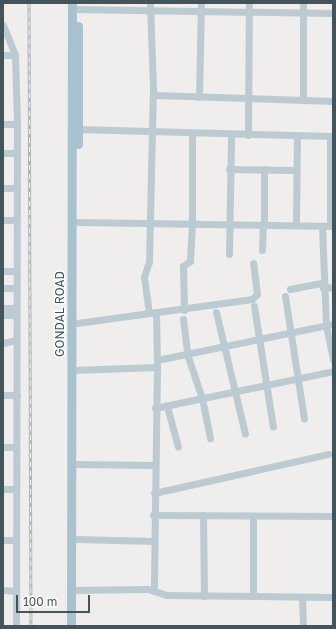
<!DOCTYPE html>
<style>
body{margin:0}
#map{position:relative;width:336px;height:629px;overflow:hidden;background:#f0eded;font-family:"Golos Text",sans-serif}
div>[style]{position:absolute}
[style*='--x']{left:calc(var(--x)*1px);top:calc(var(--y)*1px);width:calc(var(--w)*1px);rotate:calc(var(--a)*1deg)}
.minor>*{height:7px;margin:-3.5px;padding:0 3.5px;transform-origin:3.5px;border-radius:3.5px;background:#bccbd2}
.major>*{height:9px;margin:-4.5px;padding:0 4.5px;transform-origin:4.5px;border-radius:4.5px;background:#a9c2d0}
.rail>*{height:3px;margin-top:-1.5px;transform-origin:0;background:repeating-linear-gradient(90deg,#fff 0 4.5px,#afb4b9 0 9px);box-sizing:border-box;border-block:1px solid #afb4b9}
span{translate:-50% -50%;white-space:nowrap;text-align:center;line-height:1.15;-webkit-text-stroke:3px #fff;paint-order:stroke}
.street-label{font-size:12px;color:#43545d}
.frame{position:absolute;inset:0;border:4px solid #43545d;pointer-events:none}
.scale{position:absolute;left:16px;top:595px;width:74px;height:18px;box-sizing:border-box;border:2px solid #43545d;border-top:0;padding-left:5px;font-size:12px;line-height:14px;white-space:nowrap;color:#43545d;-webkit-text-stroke:3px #fff;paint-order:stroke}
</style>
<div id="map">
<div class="minor">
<i style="--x:150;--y:3;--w:88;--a:88"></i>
<i style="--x:153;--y:91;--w:4;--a:63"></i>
<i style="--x:155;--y:95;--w:178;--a:1.9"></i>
<i style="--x:303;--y:3;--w:97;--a:90"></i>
<i style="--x:72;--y:9;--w:261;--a:0.9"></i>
<i style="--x:3;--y:25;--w:32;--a:68"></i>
<i style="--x:15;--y:55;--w:69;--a:88.3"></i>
<i style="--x:17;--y:124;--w:502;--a:90.11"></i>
<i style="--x:3;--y:55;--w:12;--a:0"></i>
<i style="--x:199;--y:97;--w:94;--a:-88.8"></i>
<i style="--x:3;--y:124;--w:14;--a:0"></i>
<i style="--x:78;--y:129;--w:255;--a:1.6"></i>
<i style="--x:248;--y:135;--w:132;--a:-89.6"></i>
<i style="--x:3;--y:153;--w:14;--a:0"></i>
<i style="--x:229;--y:169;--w:67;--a:0.9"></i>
<i style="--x:264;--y:169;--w:55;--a:90"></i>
<i style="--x:3;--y:188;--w:14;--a:0"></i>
<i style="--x:3;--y:220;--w:14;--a:0"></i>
<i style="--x:77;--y:222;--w:256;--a:0.9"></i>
<i style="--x:296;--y:225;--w:90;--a:-89.4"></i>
<i style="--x:322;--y:226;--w:100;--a:87.7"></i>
<i style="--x:326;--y:326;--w:35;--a:78"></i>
<i style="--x:330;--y:226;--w:90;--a:-90"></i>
<i style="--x:262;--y:250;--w:26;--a:-88"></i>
<i style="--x:229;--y:254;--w:120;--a:-89"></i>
<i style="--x:3;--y:271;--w:14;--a:0"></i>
<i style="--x:3;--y:288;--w:13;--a:0"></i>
<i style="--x:323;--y:288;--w:10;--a:-6"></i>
<i style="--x:290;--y:289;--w:33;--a:-11"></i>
<i style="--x:285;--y:296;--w:124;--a:81.2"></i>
<i style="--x:254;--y:306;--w:122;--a:81.1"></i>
<i style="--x:3;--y:308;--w:12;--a:0"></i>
<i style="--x:184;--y:310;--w:44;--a:-91.3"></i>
<i style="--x:183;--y:266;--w:9;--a:-36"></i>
<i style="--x:190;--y:261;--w:39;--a:-87"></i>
<i style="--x:192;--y:222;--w:89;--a:-90"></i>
<i style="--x:156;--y:312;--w:51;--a:88.9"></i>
<i style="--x:216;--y:312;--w:125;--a:76.6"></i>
<i style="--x:149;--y:313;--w:36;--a:-98"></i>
<i style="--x:144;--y:277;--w:16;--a:-72"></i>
<i style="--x:149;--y:262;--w:171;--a:-88.7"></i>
<i style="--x:3;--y:315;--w:12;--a:0"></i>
<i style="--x:183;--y:319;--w:35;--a:83"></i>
<i style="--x:187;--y:354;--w:46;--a:71.2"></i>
<i style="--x:202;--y:398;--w:41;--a:78.7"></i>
<i style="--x:77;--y:323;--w:177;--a:-7.8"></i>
<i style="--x:252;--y:299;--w:7;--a:-45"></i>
<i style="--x:257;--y:294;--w:31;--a:-97"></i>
<i style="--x:3;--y:343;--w:13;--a:-13"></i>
<i style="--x:157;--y:360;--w:180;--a:-11.6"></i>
<i style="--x:71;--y:370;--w:86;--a:-2"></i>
<i style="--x:157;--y:367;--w:224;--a:90.8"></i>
<i style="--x:3;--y:395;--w:14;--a:0"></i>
<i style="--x:167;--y:406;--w:42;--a:75"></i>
<i style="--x:155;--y:408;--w:182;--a:-11.7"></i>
<i style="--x:3;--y:447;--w:13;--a:0"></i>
<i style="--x:75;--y:464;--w:79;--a:0.7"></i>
<i style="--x:3;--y:489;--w:13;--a:0"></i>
<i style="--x:154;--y:493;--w:179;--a:-12.6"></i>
<i style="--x:153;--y:515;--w:180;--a:0.3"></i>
<i style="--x:203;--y:515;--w:81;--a:89.3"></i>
<i style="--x:253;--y:516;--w:80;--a:90"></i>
<i style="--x:75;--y:539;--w:79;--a:1.5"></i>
<i style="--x:3;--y:540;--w:13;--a:0"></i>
<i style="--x:3;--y:590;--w:13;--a:4"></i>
<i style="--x:70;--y:590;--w:78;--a:-0.7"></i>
<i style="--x:148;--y:589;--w:19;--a:18"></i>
<i style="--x:166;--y:595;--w:167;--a:0.7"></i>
<i style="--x:302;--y:597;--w:29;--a:88"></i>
</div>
<div class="major">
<i style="--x:78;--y:26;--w:118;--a:90"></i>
<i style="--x:71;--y:626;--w:623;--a:-89.91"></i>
</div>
<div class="rail">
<i style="--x:29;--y:3;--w:623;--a:89.82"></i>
</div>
<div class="street-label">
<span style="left:60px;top:314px;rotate:-90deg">GONDAL ROAD</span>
</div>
<div class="frame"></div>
<div class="scale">100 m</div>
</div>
